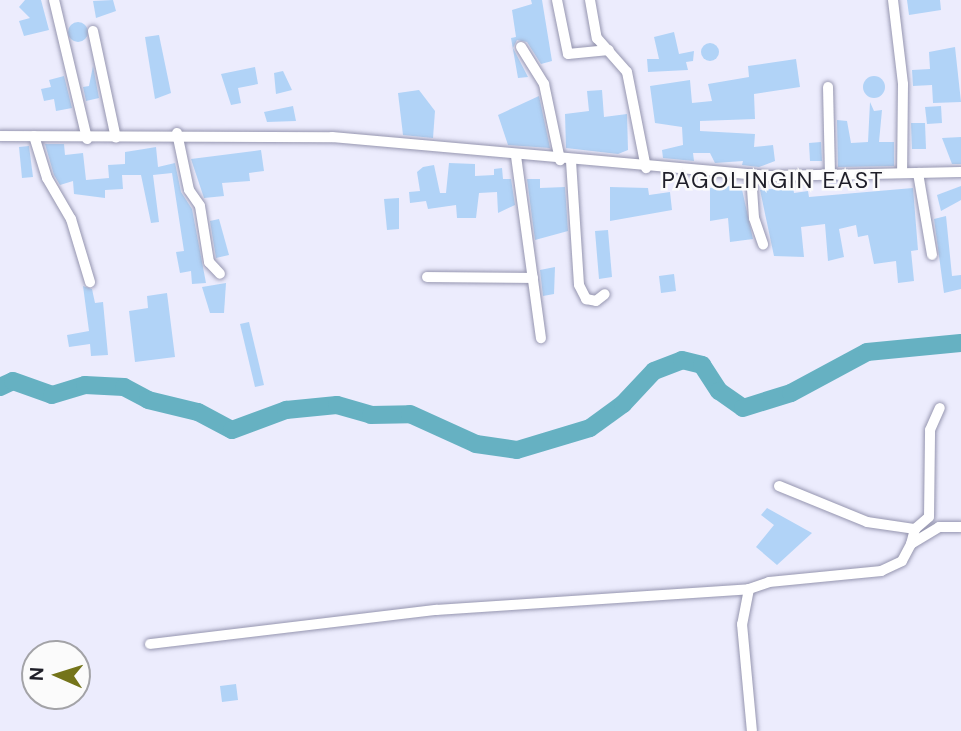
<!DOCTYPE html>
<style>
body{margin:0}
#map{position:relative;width:961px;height:731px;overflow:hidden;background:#ececfd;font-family:"DM Sans",sans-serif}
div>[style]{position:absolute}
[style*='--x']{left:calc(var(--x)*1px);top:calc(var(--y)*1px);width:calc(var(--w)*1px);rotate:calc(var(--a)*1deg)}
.river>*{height:18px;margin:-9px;padding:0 9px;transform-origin:9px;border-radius:9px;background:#66b1c2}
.building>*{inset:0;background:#b1d3f7}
.round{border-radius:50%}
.roads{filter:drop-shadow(0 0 2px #9595af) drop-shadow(0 0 2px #9595af)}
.minor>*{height:10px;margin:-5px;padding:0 5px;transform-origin:5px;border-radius:5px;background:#fff}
span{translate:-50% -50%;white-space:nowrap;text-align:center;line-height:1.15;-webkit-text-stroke:5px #fbfbfb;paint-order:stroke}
.quarter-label{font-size:23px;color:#1f1f29;letter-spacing:2px}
.north{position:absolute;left:21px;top:640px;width:70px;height:70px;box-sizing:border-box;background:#fbfbfb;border:2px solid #a3a3a7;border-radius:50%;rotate:273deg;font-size:19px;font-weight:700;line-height:28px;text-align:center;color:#1f1f29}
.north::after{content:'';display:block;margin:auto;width:24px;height:32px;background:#74741a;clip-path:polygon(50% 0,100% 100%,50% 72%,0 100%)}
</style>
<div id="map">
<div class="river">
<i style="--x:0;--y:387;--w:14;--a:-25"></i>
<i style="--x:13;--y:381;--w:41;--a:19.7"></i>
<i style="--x:52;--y:395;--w:34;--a:-17"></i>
<i style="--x:85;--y:385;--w:39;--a:3"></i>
<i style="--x:124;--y:387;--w:27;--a:28"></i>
<i style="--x:148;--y:400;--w:51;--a:13.5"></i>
<i style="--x:198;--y:412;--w:38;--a:28"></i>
<i style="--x:232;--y:430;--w:58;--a:-20.3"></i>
<i style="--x:286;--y:410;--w:51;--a:-5.6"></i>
<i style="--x:337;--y:405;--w:35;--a:16"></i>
<i style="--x:371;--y:415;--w:39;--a:-1"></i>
<i style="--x:410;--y:414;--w:72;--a:24.4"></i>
<i style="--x:476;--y:444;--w:41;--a:8.3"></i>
<i style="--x:517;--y:450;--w:76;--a:-16.8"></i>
<i style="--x:590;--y:428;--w:41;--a:-36"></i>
<i style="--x:623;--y:404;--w:45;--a:-46.8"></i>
<i style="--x:654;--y:371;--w:30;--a:-21"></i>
<i style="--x:682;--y:360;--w:21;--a:14"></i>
<i style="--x:702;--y:365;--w:31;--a:57"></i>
<i style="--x:719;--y:391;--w:29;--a:35"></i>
<i style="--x:743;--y:408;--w:50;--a:-17.4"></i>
<i style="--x:791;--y:393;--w:86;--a:-28.3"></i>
<i style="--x:867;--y:352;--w:94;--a:-5.5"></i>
</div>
<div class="building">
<i style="clip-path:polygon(25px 0,41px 0,49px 30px,24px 36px,19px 21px,30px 18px,19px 7px)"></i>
<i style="clip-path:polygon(113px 0,116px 11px,96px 18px,93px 1px)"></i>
<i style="clip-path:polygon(531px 0,542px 0,552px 61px,541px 64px,527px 42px,517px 40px,513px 48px,528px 77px,518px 78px,511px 38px,516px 37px,512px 10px,532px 4px)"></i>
<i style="clip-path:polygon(907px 0,940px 0,941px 10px,909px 15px)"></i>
<i class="round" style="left:68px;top:22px;width:20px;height:20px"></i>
<i style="clip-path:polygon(674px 32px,679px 54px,694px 51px,693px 61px,686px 62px,688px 70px,648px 72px,647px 59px,659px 59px,654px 37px)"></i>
<i style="clip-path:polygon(159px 35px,171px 93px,155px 99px,145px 37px)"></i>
<i class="round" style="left:701px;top:43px;width:18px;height:18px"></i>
<i style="clip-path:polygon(955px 47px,961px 102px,933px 103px,932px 85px,913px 86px,912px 70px,930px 69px,929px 52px)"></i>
<i style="clip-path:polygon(796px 59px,800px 87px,754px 94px,755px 119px,700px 121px,700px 131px,755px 134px,754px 147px,773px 145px,775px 161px,759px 167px,742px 165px,743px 161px,715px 163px,710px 153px,693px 153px,694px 161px,663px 158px,662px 150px,683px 145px,682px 127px,655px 123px,650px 86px,690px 80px,692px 103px,712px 101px,708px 84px,749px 77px,748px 66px)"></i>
<i style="clip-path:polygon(93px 66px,99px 98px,86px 101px,83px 87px,89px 86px)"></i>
<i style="clip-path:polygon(255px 67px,258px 84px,238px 88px,241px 103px,231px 105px,221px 74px)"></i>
<i style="clip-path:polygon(283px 71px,292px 90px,276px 94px,274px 73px)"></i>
<i style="clip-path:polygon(64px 76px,72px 108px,56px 111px,54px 99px,44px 101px,41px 89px,51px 87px,49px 80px)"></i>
<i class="round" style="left:863px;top:76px;width:22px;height:22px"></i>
<i style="clip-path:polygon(419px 90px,435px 111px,433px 138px,403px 135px,398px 93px)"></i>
<i style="clip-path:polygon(602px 90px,604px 117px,627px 114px,628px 150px,618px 154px,566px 148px,565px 114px,589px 111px,587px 91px)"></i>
<i style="clip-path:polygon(539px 96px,550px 148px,508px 145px,498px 115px)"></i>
<i style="clip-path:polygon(870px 102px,874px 111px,882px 110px,879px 142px,894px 142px,894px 166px,838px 167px,837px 120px,847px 121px,851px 143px,868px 142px)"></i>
<i style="clip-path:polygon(293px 106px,296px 121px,267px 122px,264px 112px)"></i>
<i style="clip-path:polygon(941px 106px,942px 123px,927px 124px,925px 107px)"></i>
<i style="clip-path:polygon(911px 123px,925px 123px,926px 149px,912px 149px)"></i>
<i style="clip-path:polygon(961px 137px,961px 164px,952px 164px,942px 138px)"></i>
<i style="clip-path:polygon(821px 142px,822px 161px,810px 161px,809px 143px)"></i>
<i style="clip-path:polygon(45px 144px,64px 144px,65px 155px,83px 153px,86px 180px,109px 178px,108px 165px,125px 164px,125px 152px,144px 149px,156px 147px,158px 167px,175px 163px,181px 192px,192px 209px,206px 283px,192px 284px,191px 271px,180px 273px,176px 252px,184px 251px,172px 173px,153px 175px,159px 222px,151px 223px,141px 175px,122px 175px,123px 189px,105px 190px,105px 198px,74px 194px,73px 181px,60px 185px,54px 175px)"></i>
<i style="clip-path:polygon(29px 146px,33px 177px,22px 178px,19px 147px)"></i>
<i style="clip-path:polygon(261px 150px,264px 171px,249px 173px,250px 181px,222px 183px,224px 196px,204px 198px,191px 159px)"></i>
<i style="clip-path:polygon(449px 163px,475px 164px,475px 176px,494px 175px,494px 169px,502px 168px,503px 179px,511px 179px,515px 205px,498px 213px,497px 192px,479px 193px,476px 218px,457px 218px,456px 205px,428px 209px,426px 201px,410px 203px,409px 192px,420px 191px,417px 172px,423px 167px,434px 165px,440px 193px,446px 193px)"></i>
<i style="clip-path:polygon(527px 179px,540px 179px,540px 188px,565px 187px,568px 231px,535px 240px)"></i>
<i style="clip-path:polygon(741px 185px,753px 239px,730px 242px,728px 218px,710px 221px,710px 188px)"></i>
<i style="clip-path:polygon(961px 186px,961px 200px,941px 211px,937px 195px)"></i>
<i style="clip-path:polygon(610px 187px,648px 188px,649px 195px,670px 192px,672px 210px,610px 221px)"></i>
<i style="clip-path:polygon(793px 187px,794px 193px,808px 191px,809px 197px,913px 188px,918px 250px,911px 251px,914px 281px,898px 283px,896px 261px,874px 264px,868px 235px,858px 237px,856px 225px,839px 229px,844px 257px,828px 261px,825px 224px,801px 227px,804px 257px,774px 256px,760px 190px)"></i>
<i style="clip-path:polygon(399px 198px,399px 229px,387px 230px,384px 199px)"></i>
<i style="clip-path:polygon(946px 216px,952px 276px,961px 275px,961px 289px,944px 293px,934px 219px)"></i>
<i style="clip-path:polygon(219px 219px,229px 255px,216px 258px,210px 221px)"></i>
<i style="clip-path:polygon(608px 230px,612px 277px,599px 279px,595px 231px)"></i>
<i style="clip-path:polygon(555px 267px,554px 294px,543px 296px,540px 270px)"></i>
<i style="clip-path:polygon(674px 274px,676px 291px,661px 293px,659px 276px)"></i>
<i style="clip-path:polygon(226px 283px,224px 313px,210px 313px,202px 287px)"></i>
<i style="clip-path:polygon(83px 286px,92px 289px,95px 303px,103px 302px,108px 355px,91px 356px,90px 344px,69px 347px,67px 335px,89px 331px)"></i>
<i style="clip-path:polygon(167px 293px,175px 357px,135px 362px,129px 311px,148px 308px,147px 296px)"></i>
<i style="clip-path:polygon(249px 322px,264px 385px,255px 387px,240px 324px)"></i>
<i style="clip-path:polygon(767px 508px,812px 533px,777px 565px,756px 547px,774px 525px,761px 515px)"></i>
<i style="clip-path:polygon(236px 684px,238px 700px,222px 702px,220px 686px)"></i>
</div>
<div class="roads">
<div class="minor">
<i style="--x:54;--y:0;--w:143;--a:76.6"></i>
<i style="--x:557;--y:0;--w:55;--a:78.5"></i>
<i style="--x:568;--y:54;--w:41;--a:-5.6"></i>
<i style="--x:590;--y:0;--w:39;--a:80"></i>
<i style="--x:597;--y:38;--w:45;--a:48.6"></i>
<i style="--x:627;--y:72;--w:98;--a:78.8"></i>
<i style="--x:893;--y:0;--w:85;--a:83.2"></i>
<i style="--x:903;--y:84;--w:89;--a:90.6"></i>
<i style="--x:93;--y:31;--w:109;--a:77.9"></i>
<i style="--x:521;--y:47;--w:44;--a:58.1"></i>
<i style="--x:544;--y:84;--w:78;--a:78.1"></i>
<i style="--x:828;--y:87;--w:87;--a:88.7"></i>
<i style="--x:177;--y:133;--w:58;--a:78.1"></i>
<i style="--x:189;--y:190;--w:19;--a:55"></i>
<i style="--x:200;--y:206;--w:57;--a:80.9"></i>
<i style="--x:209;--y:262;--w:16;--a:47"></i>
<i style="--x:0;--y:136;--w:332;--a:0.2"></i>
<i style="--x:332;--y:137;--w:442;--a:5.1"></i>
<i style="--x:772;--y:176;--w:189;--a:-1.2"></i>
<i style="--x:34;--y:136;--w:44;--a:72.8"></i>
<i style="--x:47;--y:178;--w:48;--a:59.7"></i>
<i style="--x:71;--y:219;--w:66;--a:73.2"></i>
<i style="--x:516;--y:156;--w:184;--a:82.2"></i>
<i style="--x:571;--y:161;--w:124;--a:86.3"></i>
<i style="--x:579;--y:285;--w:16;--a:63"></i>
<i style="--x:586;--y:299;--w:10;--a:11"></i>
<i style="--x:596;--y:301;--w:11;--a:-38"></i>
<i style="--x:918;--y:173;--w:83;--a:80.3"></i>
<i style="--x:751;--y:174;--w:44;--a:86.1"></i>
<i style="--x:754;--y:218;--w:28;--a:71"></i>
<i style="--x:427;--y:277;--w:106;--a:0.5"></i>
<i style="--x:779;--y:486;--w:95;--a:22.2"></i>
<i style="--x:867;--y:522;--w:49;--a:8.3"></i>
<i style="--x:911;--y:544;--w:16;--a:-75"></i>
<i style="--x:915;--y:529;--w:18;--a:-41"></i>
<i style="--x:929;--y:517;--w:87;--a:-89.3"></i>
<i style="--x:930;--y:430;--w:24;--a:-66"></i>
<i style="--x:749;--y:589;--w:36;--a:101"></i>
<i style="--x:742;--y:624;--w:107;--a:84.7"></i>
<i style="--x:150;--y:644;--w:288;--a:-6.8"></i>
<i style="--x:436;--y:610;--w:314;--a:-3.8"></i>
<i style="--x:749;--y:589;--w:21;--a:-19"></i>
<i style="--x:769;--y:582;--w:113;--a:-5.6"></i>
<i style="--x:881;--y:571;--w:23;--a:-25"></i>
<i style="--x:902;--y:561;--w:19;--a:-62"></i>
<i style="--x:911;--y:544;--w:33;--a:-31"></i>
<i style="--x:939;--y:527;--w:22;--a:0"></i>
</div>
</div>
<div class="quarter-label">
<span style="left:773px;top:180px">PAGOLINGIN EAST</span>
</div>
<div class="north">N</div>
</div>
